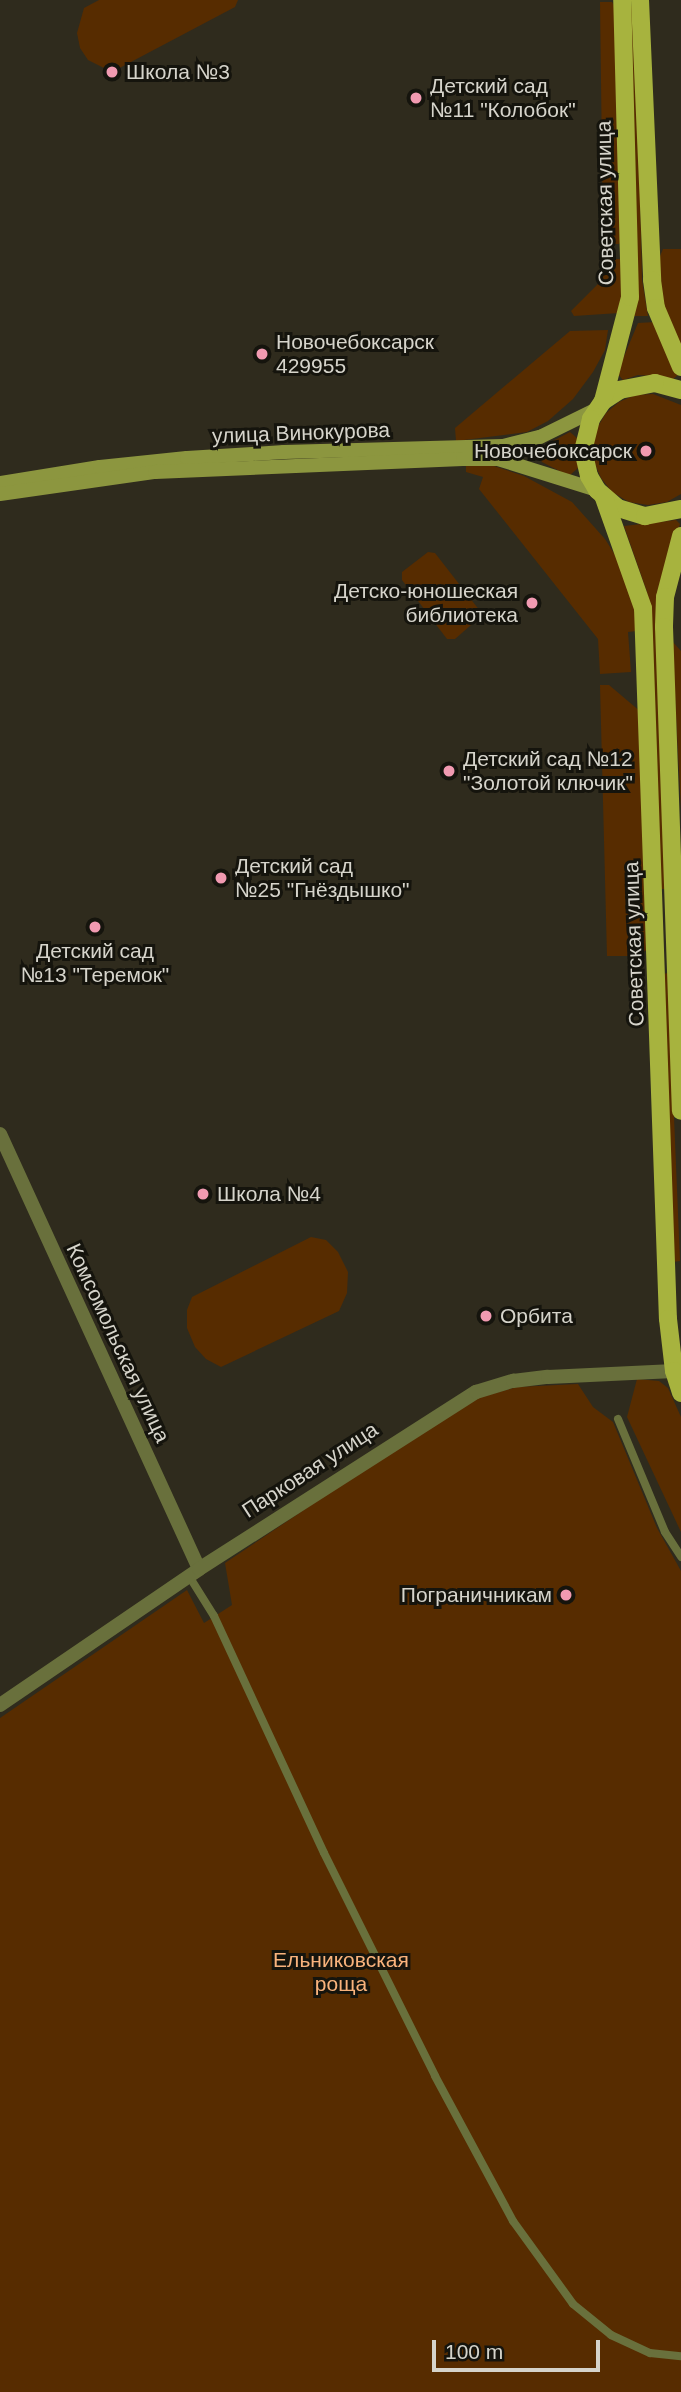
<!DOCTYPE html>
<meta charset="utf-8">
<style>
body{margin:0}
#map{position:relative;width:681px;height:2392px;overflow:hidden;background:#2f2b1d;font-family:Helvetica,sans-serif}
div>[style]{position:absolute}
[style*='--x']{left:calc(var(--x)*1px);top:calc(var(--y)*1px);width:calc(var(--w)*1px);rotate:calc(var(--a)*1deg)}
.green>*{inset:0;background:#572c00}
.pedestrian>*{height:8px;margin:-4px;padding:0 4px;transform-origin:4px;border-radius:4px;background:#69703c}
.tertiary>*{height:14px;margin:-7px;padding:0 7px;transform-origin:7px;border-radius:7px;background:#69703c}
.secondary>*{height:14px;margin:-7px;padding:0 7px;transform-origin:7px;border-radius:7px;background:#8c963f}
.primary>*{height:18px;margin:-9px;padding:0 9px;transform-origin:9px;border-radius:9px;background:#a7b33e}
.dots>*{width:19px;height:19px;translate:-50% -50%;box-sizing:border-box;border:4px solid #15140d;border-radius:50%}
span{translate:-50% -50%;white-space:nowrap;text-align:center;line-height:1.15;-webkit-text-stroke:6px #15140d;paint-order:stroke}
.poi-label{font-size:21px;color:#d6d4cb}
.left{translate:0 -50%;text-align:left}
.right{translate:-100% -50%;text-align:right}
.street-label{font-size:21px;color:#d6d4cb}
.park-label{font-size:21px;color:#f9b37c}
.scale{position:absolute;left:432px;top:2340px;width:168px;height:32px;box-sizing:border-box;border:4px solid #d6d4cb;border-top:0;padding-left:9px;font-size:21px;line-height:24px;white-space:nowrap;color:#d6d4cb;-webkit-text-stroke:5px #15140d;paint-order:stroke}
</style>
<div id="map">
<div class="green">
<i style="clip-path:polygon(99px 0,238px 0,235px 7px,112px 72px,88px 60px,80px 48px,77px 33px,84px 8px)"></i>
<i style="clip-path:polygon(600px 2px,612px 2px,618px 12px,624px 237px,619px 244px,607px 244px,603px 238px)"></i>
<i style="clip-path:polygon(628px 6px,636px 6px,642px 280px,648px 316px,632px 316px)"></i>
<i style="clip-path:polygon(663px 249px,681px 249px,681px 349px,667px 326px,655px 268px)"></i>
<i style="clip-path:polygon(605px 259px,621px 259px,626px 266px,619px 313px,574px 316px,571px 311px,600px 282px,601px 265px)"></i>
<i style="clip-path:polygon(655px 322px,679px 374px,671px 381px,657px 376px,638px 375px,623px 380px,617px 373px,638px 323px)"></i>
<i style="clip-path:polygon(608px 330px,605px 350px,593px 372px,573px 399px,548px 421px,527px 432px,456px 441px,455px 428px,570px 331px)"></i>
<i style="clip-path:polygon(653px 394px,681px 405px,681px 494px,667px 502px,648px 505px,629px 502px,612px 492px,601px 478px,594px 462px,593px 445px,597px 428px,606px 413px,619px 402px,635px 395px)"></i>
<i style="clip-path:polygon(570px 432px,578px 439px,578px 468px,569px 476px,542px 462px,538px 453px,543px 446px)"></i>
<i style="clip-path:polygon(466px 463px,491px 465px,524px 476px,572px 502px,605px 539px,617px 558px,634px 606px,637px 631px,628px 632px,631px 672px,600px 674px,598px 639px,479px 489px,483px 477px,466px 472px)"></i>
<i style="clip-path:polygon(676px 520px,680px 524px,673px 546px,666px 889px,660px 889px,647px 592px,624px 526px)"></i>
<i style="clip-path:polygon(428px 552px,435px 553px,480px 611px,479px 618px,455px 639px,447px 639px,402px 580px,402px 572px)"></i>
<i style="clip-path:polygon(672px 641px,681px 651px,681px 809px)"></i>
<i style="clip-path:polygon(600px 685px,609px 685px,641px 712px,650px 947px,639px 956px,607px 956px)"></i>
<i style="clip-path:polygon(668px 973px,680px 1261px,673px 1262px,662px 974px)"></i>
<i style="clip-path:polygon(311px 1237px,326px 1240px,338px 1252px,348px 1272px,347px 1293px,339px 1311px,221px 1367px,206px 1359px,195px 1347px,187px 1328px,187px 1310px,192px 1297px)"></i>
<i style="clip-path:polygon(637px 1379px,659px 1381px,668px 1388px,681px 1417px,681px 1532px,627px 1417px)"></i>
<i style="clip-path:polygon(578px 1384px,593px 1407px,613px 1422px,657px 1528px,681px 1571px,681px 2392px,0 2392px,0 1718px,187px 1590px,204px 1623px,232px 1605px,225px 1563px,466px 1401px,517px 1387px)"></i>
</div>
<div class="pedestrian">
<i style="--x:618;--y:1419;--w:122;--a:67.4"></i>
<i style="--x:665;--y:1532;--w:30;--a:57"></i>
<i style="--x:189;--y:1576;--w:47;--a:58"></i>
<i style="--x:214;--y:1616;--w:261;--a:65.1"></i>
<i style="--x:324;--y:1853;--w:249;--a:63.5"></i>
<i style="--x:435;--y:2076;--w:165;--a:61.7"></i>
<i style="--x:513;--y:2221;--w:102;--a:54.1"></i>
<i style="--x:573;--y:2304;--w:49;--a:39.2"></i>
<i style="--x:611;--y:2335;--w:43;--a:24.8"></i>
<i style="--x:650;--y:2353;--w:31;--a:6"></i>
</div>
<div class="tertiary">
<i style="--x:0;--y:1134;--w:478;--a:65.4"></i>
<i style="--x:0;--y:1705;--w:241;--a:-34.3"></i>
<i style="--x:199;--y:1569;--w:329;--a:-32.6"></i>
<i style="--x:476;--y:1392;--w:39;--a:-17"></i>
<i style="--x:513;--y:1381;--w:35;--a:-7"></i>
<i style="--x:548;--y:1377;--w:126;--a:-2.7"></i>
</div>
<div class="secondary">
<i style="--x:0;--y:483;--w:101;--a:-9.1"></i>
<i style="--x:100;--y:467;--w:87;--a:-5.9"></i>
<i style="--x:187;--y:458;--w:97;--a:-3.5"></i>
<i style="--x:284;--y:452;--w:219;--a:-1.6"></i>
<i style="--x:503;--y:446;--w:38;--a:-14"></i>
<i style="--x:540;--y:437;--w:64;--a:-26.2"></i>
<i style="--x:0;--y:494;--w:157;--a:-8.1"></i>
<i style="--x:155;--y:472;--w:308;--a:-2.4"></i>
<i style="--x:463;--y:459;--w:35;--a:0"></i>
<i style="--x:498;--y:459;--w:104;--a:17.4"></i>
</div>
<div class="primary">
<i style="--x:640;--y:0;--w:280;--a:87.5"></i>
<i style="--x:652;--y:280;--w:28;--a:82"></i>
<i style="--x:656;--y:308;--w:64;--a:67"></i>
<i style="--x:681;--y:390;--w:27;--a:-165"></i>
<i style="--x:655;--y:383;--w:36;--a:169"></i>
<i style="--x:620;--y:390;--w:20;--a:147"></i>
<i style="--x:603;--y:401;--w:22;--a:124"></i>
<i style="--x:591;--y:419;--w:32;--a:104"></i>
<i style="--x:583;--y:450;--w:27;--a:77"></i>
<i style="--x:589;--y:476;--w:16;--a:60"></i>
<i style="--x:597;--y:490;--w:28;--a:41"></i>
<i style="--x:618;--y:508;--w:28;--a:17"></i>
<i style="--x:645;--y:516;--w:37;--a:-11"></i>
<i style="--x:603;--y:401;--w:107;--a:-75.4"></i>
<i style="--x:630;--y:297;--w:297;--a:-91.5"></i>
<i style="--x:604;--y:498;--w:117;--a:70.5"></i>
<i style="--x:643;--y:608;--w:711;--a:87.99"></i>
<i style="--x:668;--y:1319;--w:52;--a:83.4"></i>
<i style="--x:674;--y:1371;--w:23;--a:72"></i>
<i style="--x:681;--y:536;--w:63;--a:104.7"></i>
<i style="--x:665;--y:597;--w:30;--a:92"></i>
<i style="--x:664;--y:627;--w:484;--a:88"></i>
</div>
<div class="dots">
<i style="left:112px;top:72px;background:#f19ab1"></i>
<i style="left:416px;top:98px;background:#f19ab1"></i>
<i style="left:262px;top:354px;background:#f19ab1"></i>
<i style="left:646px;top:451px;background:#f19ab1"></i>
<i style="left:532px;top:603px;background:#f19ab1"></i>
<i style="left:449px;top:771px;background:#f19ab1"></i>
<i style="left:221px;top:878px;background:#f19ab1"></i>
<i style="left:95px;top:927px;background:#f19ab1"></i>
<i style="left:203px;top:1194px;background:#f19ab1"></i>
<i style="left:486px;top:1316px;background:#f19ab1"></i>
<i style="left:566px;top:1595px;background:#f19ab1"></i>
</div>
<div class="poi-label">
<span class="left" style="left:126px;top:72px">Школа №3</span>
<span class="left" style="left:430px;top:98px">Детский сад<br>№11 "Колобок"</span>
<span class="left" style="left:276px;top:354px">Новочебоксарск<br>429955</span>
<span class="right" style="left:632px;top:451px">Новочебоксарск</span>
<span class="right" style="left:518px;top:603px">Детско-юношеская<br>библиотека</span>
<span class="left" style="left:463px;top:771px">Детский сад №12<br>"Золотой ключик"</span>
<span class="left" style="left:235px;top:878px">Детский сад<br>№25 "Гнёздышко"</span>
<span style="left:95px;top:963px">Детский сад<br>№13 "Теремок"</span>
<span class="left" style="left:217px;top:1194px">Школа №4</span>
<span class="left" style="left:500px;top:1316px">Орбита</span>
<span class="right" style="left:552px;top:1595px">Пограничникам</span>
</div>
<div class="street-label">
<span style="left:605px;top:203px;rotate:-91deg">Советская улица</span>
<span style="left:301px;top:433px;rotate:-2deg">улица Винокурова</span>
<span style="left:634px;top:944px;rotate:-92deg">Советская улица</span>
<span style="left:118px;top:1343px;rotate:65deg">Комсомольская улица</span>
<span style="left:310px;top:1470px;rotate:-33deg">Парковая улица</span>
</div>
<div class="park-label">
<span style="left:341px;top:1972px">Ельниковская<br>роща</span>
</div>
<div class="scale">100 m</div>
</div>
